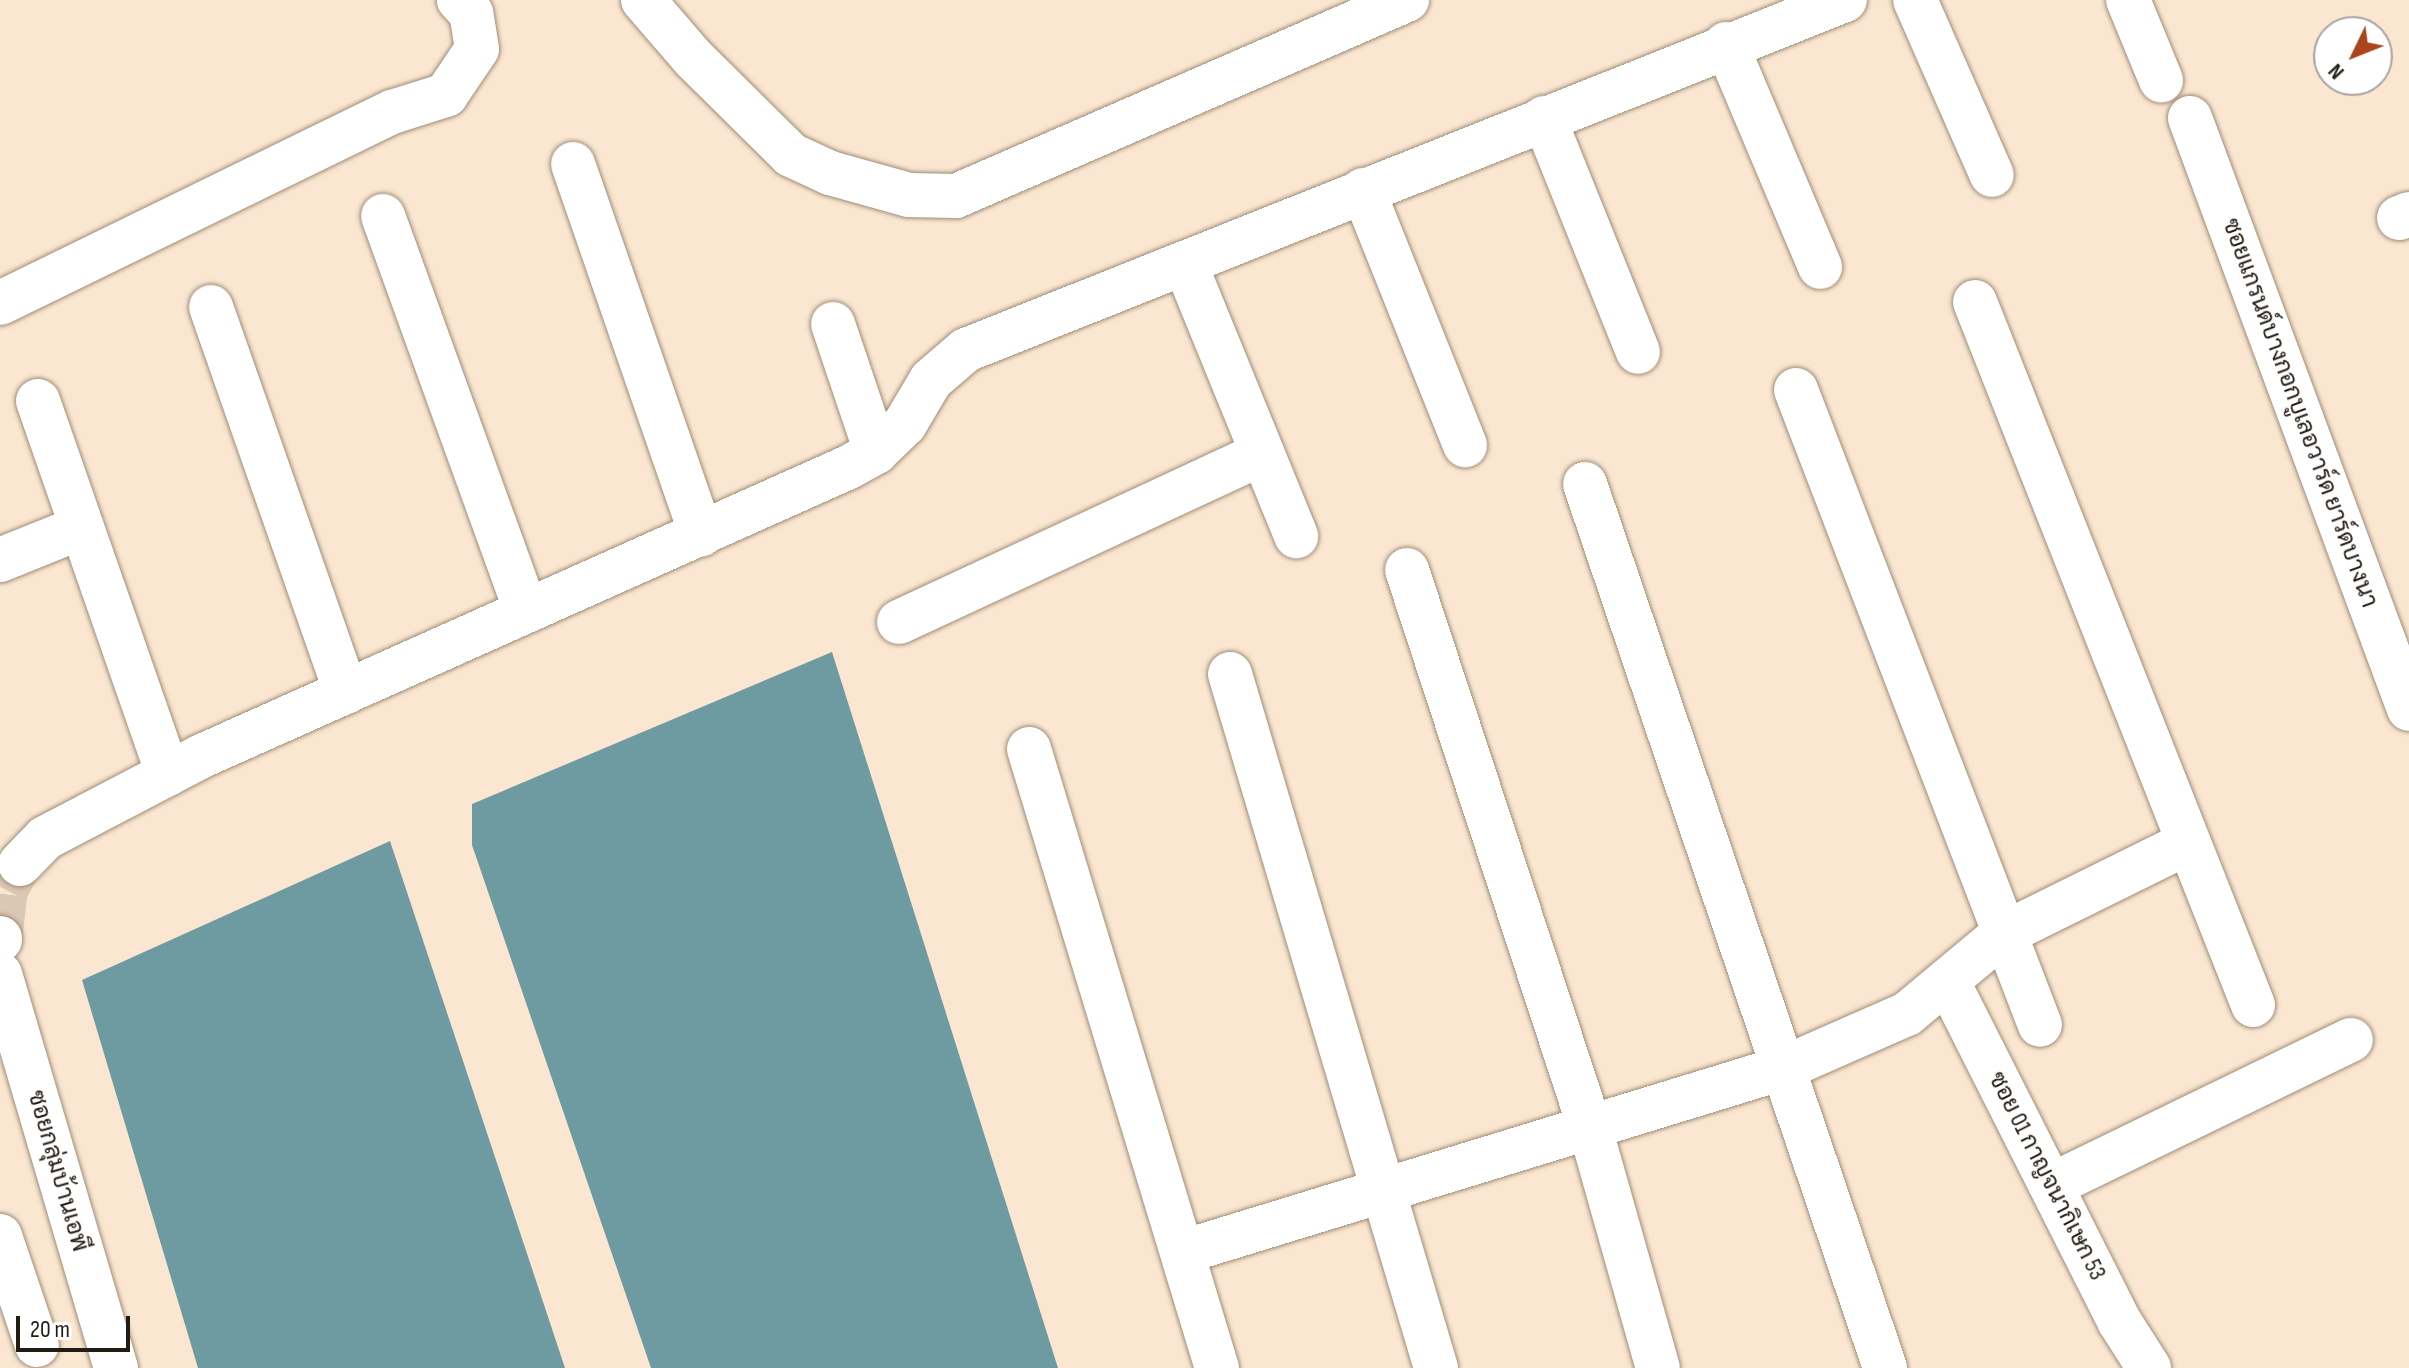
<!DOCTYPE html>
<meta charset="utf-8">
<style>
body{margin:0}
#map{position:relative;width:2409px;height:1368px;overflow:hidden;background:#fbe7d1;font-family:"Sofia Sans Condensed",Sarabun,sans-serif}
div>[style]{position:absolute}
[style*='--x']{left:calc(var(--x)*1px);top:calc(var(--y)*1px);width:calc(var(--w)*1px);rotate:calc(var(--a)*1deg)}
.water>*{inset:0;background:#6e9ba1}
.minor-tunnel>*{height:44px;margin-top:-22px;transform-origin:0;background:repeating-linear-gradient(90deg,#dac8b4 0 44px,transparent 0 66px)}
.roads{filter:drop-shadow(0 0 2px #9f8d78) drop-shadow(0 0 2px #9f8d78)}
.minor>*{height:44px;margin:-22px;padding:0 22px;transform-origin:22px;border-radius:22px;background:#fff}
span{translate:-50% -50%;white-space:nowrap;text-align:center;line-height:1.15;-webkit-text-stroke:7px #fff;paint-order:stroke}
.street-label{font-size:24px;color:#221b13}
.north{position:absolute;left:2313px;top:16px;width:80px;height:80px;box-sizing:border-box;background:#fff;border:2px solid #a7a4a1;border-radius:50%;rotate:227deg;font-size:22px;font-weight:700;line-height:32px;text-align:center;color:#221b13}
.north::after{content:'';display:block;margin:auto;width:28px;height:36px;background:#ab451d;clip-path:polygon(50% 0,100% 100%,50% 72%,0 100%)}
.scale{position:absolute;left:16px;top:1316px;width:114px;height:36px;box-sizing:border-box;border:4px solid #221b13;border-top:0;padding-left:10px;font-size:24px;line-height:28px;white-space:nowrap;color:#221b13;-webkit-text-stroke:6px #fff;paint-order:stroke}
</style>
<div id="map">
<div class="water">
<i style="clip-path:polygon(832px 652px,1058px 1368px,651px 1368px,472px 845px,472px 804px)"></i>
<i style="clip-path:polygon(390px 841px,565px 1368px,198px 1368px,82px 980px)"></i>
</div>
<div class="minor-tunnel">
<i style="--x:0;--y:938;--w:48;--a:-82.9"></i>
<i style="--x:6;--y:890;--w:30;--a:-62"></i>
</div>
<div class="roads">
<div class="minor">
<i style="--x:643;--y:0;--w:78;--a:49.2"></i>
<i style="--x:694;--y:59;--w:136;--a:44.7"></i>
<i style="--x:791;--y:155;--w:43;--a:24.8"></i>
<i style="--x:830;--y:173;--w:82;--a:15.6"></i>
<i style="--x:909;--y:195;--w:47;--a:1.2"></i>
<i style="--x:956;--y:196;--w:492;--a:-23.5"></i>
<i style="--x:1915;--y:0;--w:191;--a:66.3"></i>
<i style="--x:2128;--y:0;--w:87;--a:67.6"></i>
<i style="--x:1726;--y:44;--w:242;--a:67.1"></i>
<i style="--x:1544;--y:118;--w:252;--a:68.1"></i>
<i style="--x:2190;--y:118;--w:630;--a:69.67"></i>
<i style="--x:573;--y:164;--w:392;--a:70.9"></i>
<i style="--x:1363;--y:190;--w:275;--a:68.2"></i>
<i style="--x:383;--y:216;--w:420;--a:70.1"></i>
<i style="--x:2399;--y:218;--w:11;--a:-22"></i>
<i style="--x:1186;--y:266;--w:292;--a:67.8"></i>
<i style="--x:1975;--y:302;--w:756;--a:68.42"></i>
<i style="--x:0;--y:303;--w:436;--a:-26"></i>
<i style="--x:392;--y:112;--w:57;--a:-17.5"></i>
<i style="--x:446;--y:95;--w:55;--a:-56"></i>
<i style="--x:477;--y:49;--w:36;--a:-99"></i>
<i style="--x:471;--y:13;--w:18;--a:-133"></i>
<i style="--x:211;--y:307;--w:408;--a:70.7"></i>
<i style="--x:833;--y:324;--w:135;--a:71.4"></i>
<i style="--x:1796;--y:390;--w:680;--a:68.98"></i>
<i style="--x:38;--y:401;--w:395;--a:70.8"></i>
<i style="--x:1585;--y:484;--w:934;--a:71.25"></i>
<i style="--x:0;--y:560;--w:88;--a:-21.9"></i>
<i style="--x:1407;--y:570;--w:587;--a:71.84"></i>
<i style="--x:1590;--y:1128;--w:249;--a:74.2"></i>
<i style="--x:899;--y:622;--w:399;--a:-24.9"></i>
<i style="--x:1230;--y:674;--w:724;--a:73.47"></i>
<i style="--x:1029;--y:749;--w:647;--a:73.11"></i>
<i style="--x:20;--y:864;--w:36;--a:-46"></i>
<i style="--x:45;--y:838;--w:177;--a:-27.6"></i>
<i style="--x:202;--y:756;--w:709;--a:-24.07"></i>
<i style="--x:849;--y:467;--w:31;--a:-29"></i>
<i style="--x:876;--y:452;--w:40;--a:-44"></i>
<i style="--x:905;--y:424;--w:51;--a:-59.4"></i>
<i style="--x:931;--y:380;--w:46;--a:-40.6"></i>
<i style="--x:966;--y:350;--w:946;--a:-21.71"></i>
<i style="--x:0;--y:940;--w:2;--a:-90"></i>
<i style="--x:0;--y:974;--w:411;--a:73.6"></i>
<i style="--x:1948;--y:982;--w:380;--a:63.2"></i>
<i style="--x:2119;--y:1321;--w:56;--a:57.4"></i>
<i style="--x:2054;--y:1184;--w:330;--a:-25.9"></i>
<i style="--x:0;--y:1236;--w:115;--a:71.3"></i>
<i style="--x:1186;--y:1251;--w:628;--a:-17.05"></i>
<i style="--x:1786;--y:1067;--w:132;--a:-23.7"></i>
<i style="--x:1907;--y:1014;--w:125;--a:-39.8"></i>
<i style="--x:2003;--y:934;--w:205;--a:-26.3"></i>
</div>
</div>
<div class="street-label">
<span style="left:2300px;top:413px;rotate:70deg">ซอยแกรนด์บางกอกบูเลอวาร์ด ยาร์ดบางนา</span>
<span style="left:58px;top:1171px;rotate:74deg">ซอยกลุ่มบ้านเอพี</span>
<span style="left:2047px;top:1176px;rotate:63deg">ซอย 01 กาญจนากิเษก 53</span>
</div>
<div class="north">N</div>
<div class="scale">20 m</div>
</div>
